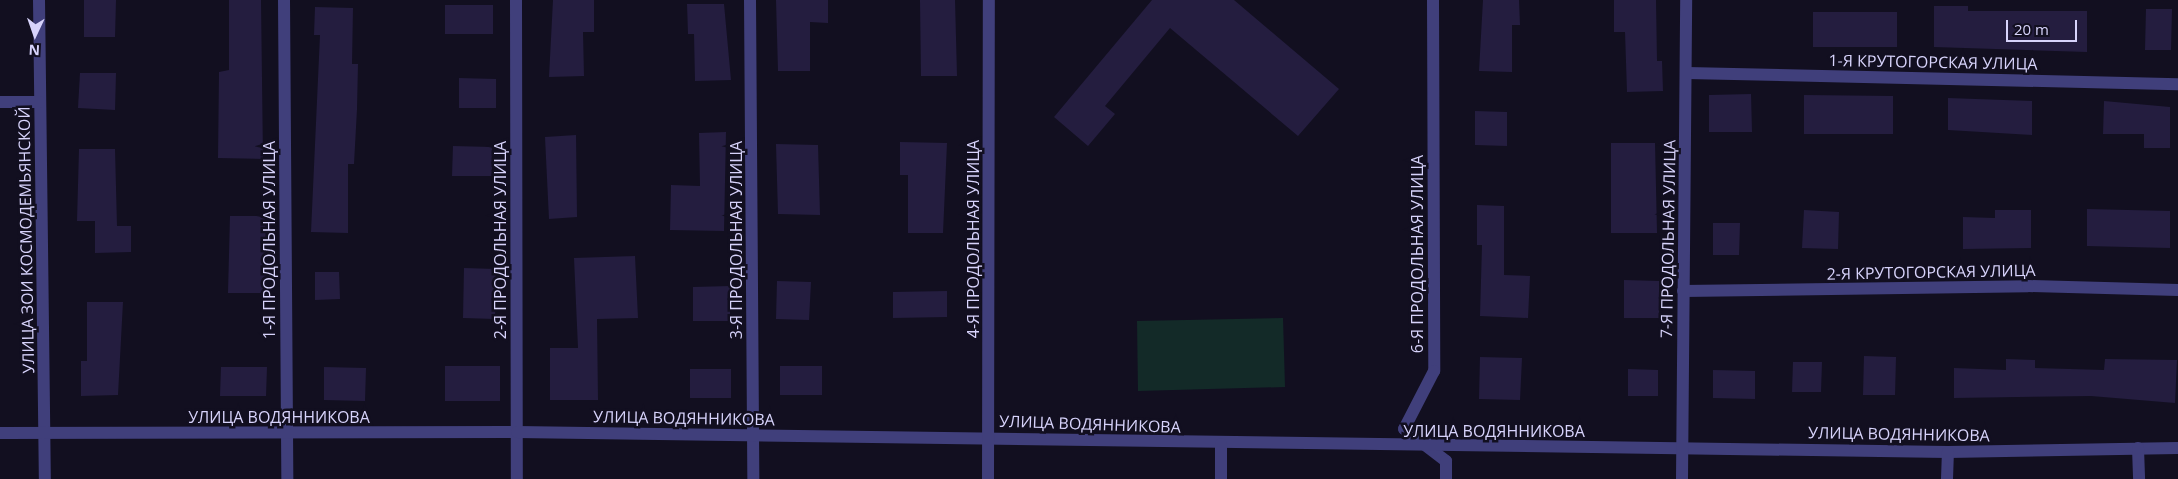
<!DOCTYPE html>
<meta charset="utf-8">
<style>
body{margin:0}
#map{position:relative;width:2178px;height:479px;overflow:hidden;background:#120f20;font-family:"Open Sans",sans-serif}
div>[style]{position:absolute}
[style*='--x']{left:calc(var(--x)*1px);top:calc(var(--y)*1px);width:calc(var(--w)*1px);rotate:calc(var(--a)*1deg)}
.green>*{inset:0;background:#132a28}
.building>*{inset:0;background:#241d3f}
.street>*{height:12px;margin:-6px;padding:0 6px;transform-origin:6px;border-radius:6px;background:#403f7b}
span{translate:-50% -50%;white-space:nowrap;text-align:center;line-height:1.15;-webkit-text-stroke:5px #120f20;paint-order:stroke}
.street-label{font-size:16px;color:#d7d3fb}
.north{position:absolute;left:10px;top:10px;width:50px;height:50px;-webkit-text-stroke:4px #120f20;paint-order:stroke;rotate:183deg;font-size:14px;font-weight:700;line-height:20px;text-align:center;color:#d7d3fb}
.north::after{content:'';display:block;margin:auto;width:18px;height:22px;background:#d7d3fb;clip-path:polygon(50% 0,100% 100%,50% 72%,0 100%)}
.scale{position:absolute;left:2006px;top:20px;width:71px;height:22px;box-sizing:border-box;border:2px solid #d7d3fb;border-top:0;padding-left:6px;font-size:15px;line-height:18px;white-space:nowrap;color:#d7d3fb;-webkit-text-stroke:4px #120f20;paint-order:stroke}
</style>
<div id="map">
<div class="green">
<i style="clip-path:polygon(1283px 318px,1285px 387px,1138px 391px,1137px 321px)"></i>
</div>
<div class="building">
<i style="clip-path:polygon(84px 0,116px 0,115px 37px,84px 37px)"></i>
<i style="clip-path:polygon(229px 0,261px 0,263px 159px,218px 158px,219px 72px,229px 70px)"></i>
<i style="clip-path:polygon(553px 0,594px 0,594px 32px,583px 32px,584px 76px,549px 77px)"></i>
<i style="clip-path:polygon(776px 0,828px 0,828px 23px,810px 22px,810px 71px,778px 71px)"></i>
<i style="clip-path:polygon(920px 0,955px 0,957px 76px,921px 76px)"></i>
<i style="clip-path:polygon(1152px 0,1234px 0,1339px 89px,1298px 136px,1170px 28px,1105px 106px,1115px 114px,1088px 146px,1054px 117px)"></i>
<i style="clip-path:polygon(1483px 0,1519px 0,1520px 25px,1512px 25px,1512px 72px,1479px 71px)"></i>
<i style="clip-path:polygon(1614px 0,1656px 0,1657px 61px,1662px 61px,1663px 91px,1627px 92px,1625px 32px,1614px 32px)"></i>
<i style="clip-path:polygon(687px 4px,724px 4px,731px 80px,695px 81px,694px 34px,688px 34px)"></i>
<i style="clip-path:polygon(445px 5px,493px 5px,493px 34px,445px 34px)"></i>
<i style="clip-path:polygon(1934px 6px,1968px 6px,1968px 11px,2087px 11px,2087px 52px,1934px 47px)"></i>
<i style="clip-path:polygon(315px 7px,353px 8px,352px 64px,358px 64px,357px 109px,354px 164px,348px 164px,348px 233px,311px 232px,320px 35px,314px 35px)"></i>
<i style="clip-path:polygon(2146px 9px,2172px 9px,2171px 50px,2145px 50px)"></i>
<i style="clip-path:polygon(1813px 12px,1897px 12px,1897px 47px,1813px 47px)"></i>
<i style="clip-path:polygon(80px 73px,116px 73px,115px 110px,78px 108px)"></i>
<i style="clip-path:polygon(459px 78px,496px 79px,496px 108px,459px 108px)"></i>
<i style="clip-path:polygon(1751px 94px,1752px 132px,1709px 132px,1709px 95px)"></i>
<i style="clip-path:polygon(1804px 95px,1893px 96px,1893px 134px,1804px 134px)"></i>
<i style="clip-path:polygon(1948px 98px,2032px 101px,2032px 135px,1948px 130px)"></i>
<i style="clip-path:polygon(2104px 101px,2170px 107px,2170px 148px,2144px 148px,2144px 134px,2103px 134px)"></i>
<i style="clip-path:polygon(1475px 111px,1507px 112px,1507px 146px,1475px 145px)"></i>
<i style="clip-path:polygon(726px 132px,724px 231px,670px 230px,671px 185px,700px 186px,699px 133px)"></i>
<i style="clip-path:polygon(576px 135px,577px 217px,549px 219px,545px 137px)"></i>
<i style="clip-path:polygon(900px 142px,947px 143px,943px 233px,908px 233px,908px 175px,900px 175px)"></i>
<i style="clip-path:polygon(1611px 143px,1655px 143px,1657px 233px,1611px 233px)"></i>
<i style="clip-path:polygon(776px 144px,818px 145px,820px 215px,778px 214px)"></i>
<i style="clip-path:polygon(453px 146px,492px 147px,492px 176px,452px 176px)"></i>
<i style="clip-path:polygon(79px 149px,115px 149px,117px 226px,131px 226px,131px 252px,95px 253px,95px 221px,77px 221px)"></i>
<i style="clip-path:polygon(1477px 205px,1504px 206px,1504px 275px,1530px 276px,1528px 318px,1480px 316px,1482px 245px,1477px 245px)"></i>
<i style="clip-path:polygon(2087px 209px,2170px 211px,2170px 248px,2087px 246px)"></i>
<i style="clip-path:polygon(1804px 210px,1839px 212px,1838px 249px,1802px 248px)"></i>
<i style="clip-path:polygon(1995px 210px,2031px 210px,2031px 248px,1963px 249px,1963px 217px,1995px 218px)"></i>
<i style="clip-path:polygon(230px 216px,265px 216px,267px 293px,228px 293px)"></i>
<i style="clip-path:polygon(1713px 223px,1740px 223px,1739px 255px,1713px 255px)"></i>
<i style="clip-path:polygon(635px 256px,638px 318px,597px 319px,598px 400px,550px 400px,550px 348px,578px 348px,574px 258px)"></i>
<i style="clip-path:polygon(464px 268px,496px 269px,495px 319px,463px 318px)"></i>
<i style="clip-path:polygon(315px 272px,339px 272px,340px 299px,315px 300px)"></i>
<i style="clip-path:polygon(1624px 280px,1659px 281px,1659px 318px,1624px 318px)"></i>
<i style="clip-path:polygon(777px 281px,811px 282px,809px 320px,776px 319px)"></i>
<i style="clip-path:polygon(730px 286px,730px 321px,693px 321px,693px 287px)"></i>
<i style="clip-path:polygon(947px 291px,947px 317px,893px 318px,893px 292px)"></i>
<i style="clip-path:polygon(87px 302px,123px 302px,118px 395px,81px 396px,81px 361px,87px 361px)"></i>
<i style="clip-path:polygon(1864px 356px,1896px 357px,1895px 395px,1863px 395px)"></i>
<i style="clip-path:polygon(1480px 357px,1522px 358px,1520px 400px,1479px 399px)"></i>
<i style="clip-path:polygon(2006px 359px,2035px 360px,2035px 368px,2104px 370px,2105px 359px,2177px 360px,2175px 403px,2091px 396px,1954px 398px,1954px 368px,2006px 370px)"></i>
<i style="clip-path:polygon(1793px 362px,1822px 362px,1821px 392px,1792px 392px)"></i>
<i style="clip-path:polygon(445px 366px,500px 366px,500px 401px,445px 401px)"></i>
<i style="clip-path:polygon(780px 366px,822px 366px,822px 395px,780px 395px)"></i>
<i style="clip-path:polygon(221px 367px,267px 367px,266px 396px,220px 396px)"></i>
<i style="clip-path:polygon(324px 367px,366px 368px,365px 401px,324px 400px)"></i>
<i style="clip-path:polygon(690px 369px,731px 369px,731px 398px,690px 398px)"></i>
<i style="clip-path:polygon(1628px 369px,1658px 370px,1658px 396px,1628px 396px)"></i>
<i style="clip-path:polygon(1713px 370px,1755px 371px,1755px 399px,1713px 398px)"></i>
</div>
<div class="street">
<i style="--x:39;--y:0;--w:479;--a:89.3"></i>
<i style="--x:284;--y:0;--w:479;--a:89.6"></i>
<i style="--x:516;--y:0;--w:479;--a:89.9"></i>
<i style="--x:750;--y:0;--w:479;--a:89.6"></i>
<i style="--x:1433;--y:0;--w:371;--a:89.8"></i>
<i style="--x:1434;--y:371;--w:65;--a:117.3"></i>
<i style="--x:1404;--y:429;--w:53;--a:37.3"></i>
<i style="--x:1446;--y:461;--w:18;--a:90"></i>
<i style="--x:1687;--y:73;--w:491;--a:1.3"></i>
<i style="--x:0;--y:102;--w:40;--a:0"></i>
<i style="--x:1683;--y:291;--w:345;--a:-0.8"></i>
<i style="--x:2028;--y:286;--w:150;--a:1.5"></i>
<i style="--x:0;--y:433;--w:517;--a:-0.11"></i>
<i style="--x:517;--y:432;--w:1431;--a:0.8"></i>
<i style="--x:1948;--y:452;--w:230;--a:-1"></i>
<i style="--x:2138;--y:448;--w:31;--a:88"></i>
<i style="--x:988;--y:479;--w:479;--a:-89.9"></i>
<i style="--x:1221;--y:479;--w:35;--a:-90"></i>
<i style="--x:1682;--y:479;--w:479;--a:-89.5"></i>
<i style="--x:1947;--y:479;--w:27;--a:-88"></i>
</div>
<div class="street-label">
<span style="left:1933px;top:62px;rotate:1deg">1-Я КРУТОГОРСКАЯ УЛИЦА</span>
<span style="left:973px;top:239px;rotate:-90deg">4-Я ПРОДОЛЬНАЯ УЛИЦА</span>
<span style="left:1668px;top:239px;rotate:-89deg">7-Я ПРОДОЛЬНАЯ УЛИЦА</span>
<span style="left:26px;top:240px;rotate:-91deg">УЛИЦА ЗОИ КОСМОДЕМЬЯНСКОЙ</span>
<span style="left:269px;top:240px;rotate:-90deg">1-Я ПРОДОЛЬНАЯ УЛИЦА</span>
<span style="left:500px;top:240px;rotate:-90deg">2-Я ПРОДОЛЬНАЯ УЛИЦА</span>
<span style="left:736px;top:240px;rotate:-90deg">3-Я ПРОДОЛЬНАЯ УЛИЦА</span>
<span style="left:1417px;top:254px;rotate:-90deg">6-Я ПРОДОЛЬНАЯ УЛИЦА</span>
<span style="left:1931px;top:272px;rotate:-1deg">2-Я КРУТОГОРСКАЯ УЛИЦА</span>
<span style="left:279px;top:417px">УЛИЦА ВОДЯННИКОВА</span>
<span style="left:684px;top:418px;rotate:1deg">УЛИЦА ВОДЯННИКОВА</span>
<span style="left:1090px;top:424px;rotate:2deg">УЛИЦА ВОДЯННИКОВА</span>
<span style="left:1494px;top:431px">УЛИЦА ВОДЯННИКОВА</span>
<span style="left:1899px;top:434px;rotate:1deg">УЛИЦА ВОДЯННИКОВА</span>
</div>
<div class="north">N</div>
<div class="scale">20 m</div>
</div>
